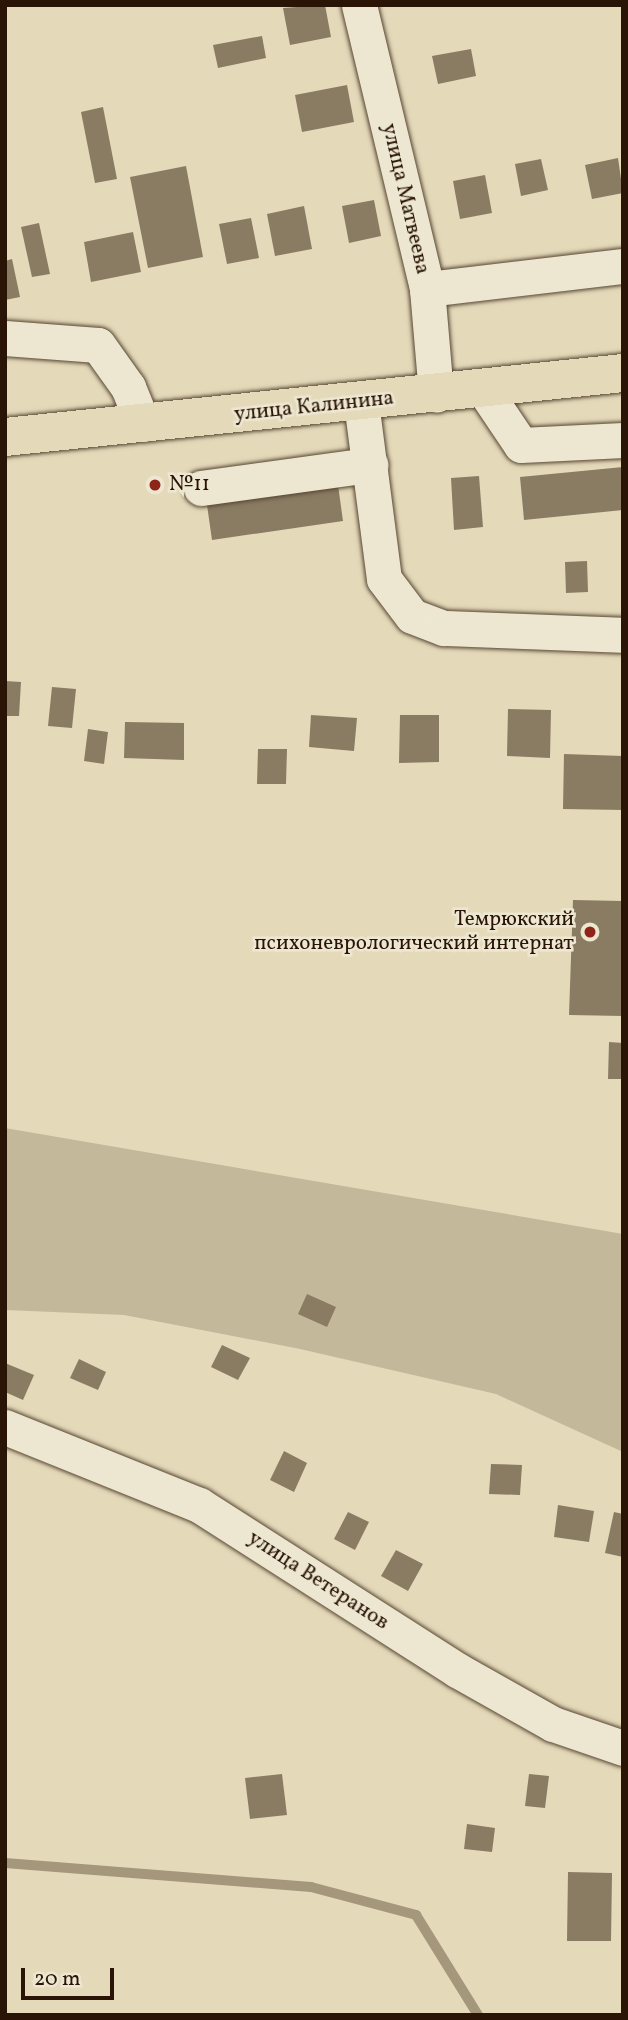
<!DOCTYPE html>
<meta charset="utf-8">
<style>
body{margin:0}
#map{position:relative;width:628px;height:2020px;overflow:hidden;background:#e4daba;font-family:Vollkorn,serif}
div>[style]{position:absolute}
[style*='--x']{left:calc(var(--x)*1px);top:calc(var(--y)*1px);width:calc(var(--w)*1px);rotate:calc(var(--a)*1deg)}
.green>*{inset:0;background:#c4b89b}
.stream>*{height:10px;margin:-5px;padding:0 5px;transform-origin:5px;border-radius:5px;background:#a4977c}
.building>*{inset:0;background:#8a7b63}
.roads{filter:drop-shadow(0 0 2px #584632) drop-shadow(0 0 2px #584632)}
.minor>*{height:35px;margin:-17.5px;padding:0 17.5px;transform-origin:17.5px;border-radius:17.5px;background:#ede7d2}
.major>*{height:38px;margin:-19px;padding:0 19px;transform-origin:19px;border-radius:19px;background:#e4daba}
.dots>*{width:19px;height:19px;translate:-50% -50%;box-sizing:border-box;border:4px solid #ede7d2;border-radius:50%}
span{translate:-50% -50%;white-space:nowrap;text-align:center;line-height:1.15;-webkit-text-stroke:5px #ede7d2;paint-order:stroke}
.street-label{font-size:21px;color:#291405}
.poi-label{font-size:21px;color:#291405}
.left{translate:0 -50%;text-align:left}
.right{translate:-100% -50%;text-align:right}
.frame{position:absolute;inset:0;border:7px solid #291405;pointer-events:none}
.scale{position:absolute;left:21px;top:1968px;width:93px;height:32px;box-sizing:border-box;border:4px solid #291405;border-top:0;padding-left:9px;font-size:21px;line-height:24px;white-space:nowrap;color:#291405;-webkit-text-stroke:5px #ede7d2;paint-order:stroke}
</style>
<div id="map">
<div class="green">
<i style="clip-path:polygon(5px 1128px,623px 1234px,623px 1452px,496px 1394px,300px 1349px,124px 1315px,5px 1310px)"></i>
</div>
<div class="stream">
<i style="--x:5;--y:1863;--w:307;--a:4.5"></i>
<i style="--x:311;--y:1887;--w:109;--a:14.9"></i>
<i style="--x:416;--y:1915;--w:118;--a:58.2"></i>
</div>
<div class="building">
<i style="clip-path:polygon(325px 5px,331px 37px,290px 45px,283px 8px)"></i>
<i style="clip-path:polygon(262px 36px,266px 58px,218px 68px,213px 45px)"></i>
<i style="clip-path:polygon(471px 49px,476px 76px,438px 84px,432px 56px)"></i>
<i style="clip-path:polygon(347px 85px,354px 122px,302px 132px,295px 95px)"></i>
<i style="clip-path:polygon(103px 107px,117px 179px,95px 183px,81px 112px)"></i>
<i style="clip-path:polygon(618px 158px,623px 193px,592px 199px,585px 165px)"></i>
<i style="clip-path:polygon(541px 159px,548px 190px,521px 196px,515px 164px)"></i>
<i style="clip-path:polygon(186px 166px,203px 257px,148px 268px,130px 177px)"></i>
<i style="clip-path:polygon(485px 175px,492px 213px,460px 219px,453px 181px)"></i>
<i style="clip-path:polygon(374px 200px,381px 236px,349px 243px,342px 206px)"></i>
<i style="clip-path:polygon(304px 206px,312px 249px,275px 256px,267px 214px)"></i>
<i style="clip-path:polygon(251px 218px,259px 258px,227px 264px,219px 224px)"></i>
<i style="clip-path:polygon(39px 223px,50px 274px,32px 277px,21px 227px)"></i>
<i style="clip-path:polygon(133px 232px,141px 272px,91px 282px,84px 242px)"></i>
<i style="clip-path:polygon(12px 259px,20px 297px,5px 300px,5px 261px)"></i>
<i style="clip-path:polygon(623px 467px,623px 510px,524px 520px,520px 477px)"></i>
<i style="clip-path:polygon(479px 476px,483px 527px,454px 530px,451px 478px)"></i>
<i style="clip-path:polygon(338px 485px,343px 521px,212px 540px,207px 505px)"></i>
<i style="clip-path:polygon(587px 561px,588px 592px,566px 593px,565px 562px)"></i>
<i style="clip-path:polygon(5px 681px,21px 682px,19px 716px,5px 716px)"></i>
<i style="clip-path:polygon(52px 687px,76px 689px,72px 728px,48px 726px)"></i>
<i style="clip-path:polygon(508px 709px,551px 710px,550px 758px,507px 756px)"></i>
<i style="clip-path:polygon(311px 715px,357px 718px,354px 751px,309px 747px)"></i>
<i style="clip-path:polygon(400px 715px,439px 715px,439px 762px,399px 763px)"></i>
<i style="clip-path:polygon(125px 722px,184px 723px,184px 760px,124px 758px)"></i>
<i style="clip-path:polygon(88px 729px,108px 732px,104px 764px,84px 761px)"></i>
<i style="clip-path:polygon(258px 749px,287px 749px,286px 784px,257px 784px)"></i>
<i style="clip-path:polygon(564px 754px,623px 756px,623px 810px,563px 809px)"></i>
<i style="clip-path:polygon(573px 900px,623px 901px,623px 1016px,569px 1015px)"></i>
<i style="clip-path:polygon(609px 1042px,623px 1043px,623px 1079px,608px 1079px)"></i>
<i style="clip-path:polygon(307px 1294px,336px 1307px,327px 1327px,298px 1314px)"></i>
<i style="clip-path:polygon(222px 1345px,250px 1358px,238px 1380px,211px 1367px)"></i>
<i style="clip-path:polygon(79px 1359px,106px 1372px,98px 1390px,70px 1378px)"></i>
<i style="clip-path:polygon(5px 1363px,34px 1375px,23px 1400px,5px 1392px)"></i>
<i style="clip-path:polygon(284px 1451px,307px 1463px,294px 1492px,270px 1480px)"></i>
<i style="clip-path:polygon(491px 1464px,522px 1465px,520px 1495px,489px 1494px)"></i>
<i style="clip-path:polygon(558px 1505px,594px 1511px,589px 1542px,554px 1537px)"></i>
<i style="clip-path:polygon(348px 1512px,369px 1522px,355px 1550px,334px 1539px)"></i>
<i style="clip-path:polygon(614px 1512px,623px 1514px,623px 1557px,605px 1553px)"></i>
<i style="clip-path:polygon(396px 1550px,423px 1564px,408px 1591px,381px 1576px)"></i>
<i style="clip-path:polygon(282px 1774px,287px 1815px,250px 1819px,245px 1778px)"></i>
<i style="clip-path:polygon(529px 1774px,549px 1776px,545px 1808px,525px 1806px)"></i>
<i style="clip-path:polygon(467px 1824px,495px 1828px,492px 1852px,464px 1849px)"></i>
<i style="clip-path:polygon(568px 1872px,612px 1873px,611px 1941px,567px 1941px)"></i>
</div>
<div class="roads">
<div class="minor">
<i style="--x:359;--y:5;--w:292;--a:76.5"></i>
<i style="--x:427;--y:289;--w:106;--a:85.1"></i>
<i style="--x:427;--y:289;--w:197;--a:-6.7"></i>
<i style="--x:5;--y:338;--w:93;--a:4.3"></i>
<i style="--x:98;--y:345;--w:52;--a:54.5"></i>
<i style="--x:128;--y:387;--w:40;--a:68"></i>
<i style="--x:484;--y:390;--w:66;--a:56.1"></i>
<i style="--x:521;--y:445;--w:102;--a:-2.8"></i>
<i style="--x:361;--y:402;--w:178;--a:82.6"></i>
<i style="--x:384;--y:579;--w:46;--a:52.9"></i>
<i style="--x:412;--y:616;--w:34;--a:21"></i>
<i style="--x:444;--y:628;--w:179;--a:2.2"></i>
<i style="--x:201;--y:488;--w:171;--a:-7.8"></i>
<i style="--x:5;--y:1427;--w:209;--a:21.9"></i>
<i style="--x:199;--y:1505;--w:306;--a:32.6"></i>
<i style="--x:457;--y:1670;--w:110;--a:29.4"></i>
<i style="--x:553;--y:1724;--w:74;--a:18.9"></i>
</div>
<div class="major">
<i style="--x:5;--y:437;--w:621;--a:-5.91"></i>
</div>
</div>
<div class="dots">
<i style="left:155px;top:485px;background:#8f2418"></i>
<i style="left:590px;top:932px;background:#8f2418"></i>
</div>
<div class="street-label">
<span style="left:405px;top:199px;rotate:77deg">улица Матвеева</span>
<span style="left:314px;top:407px;rotate:-6deg">улица Калинина</span>
<span style="left:318px;top:1581px;rotate:33deg">улица Ветеранов</span>
</div>
<div class="poi-label">
<span class="left" style="left:169px;top:485px">№11</span>
<span class="right" style="left:574px;top:932px">Темрюкский<br>психоневрологический интернат</span>
</div>
<div class="frame"></div>
<div class="scale">20 m</div>
</div>
